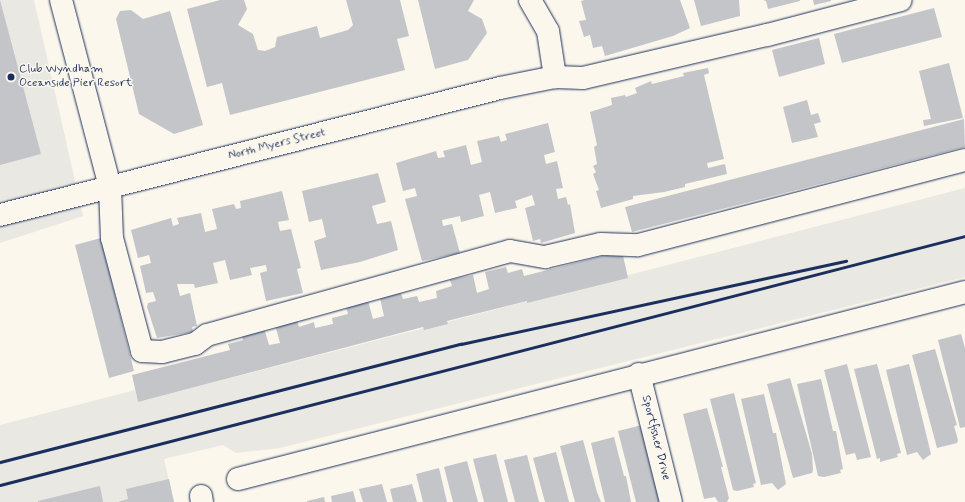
<!DOCTYPE html>
<style>
body{margin:0}
#map{position:relative;width:965px;height:502px;overflow:hidden;background:#fbf7ec;font-family:Mynerve,sans-serif}
div>[style]{position:absolute}
[style*='--x']{left:calc(var(--x)*1px);top:calc(var(--y)*1px);width:calc(var(--w)*1px);rotate:calc(var(--a)*1deg)}
.built>*{inset:0;background:#eae8e2}
.building>*{inset:0;background:#c3c5c9}
.roads{filter:drop-shadow(0 0 1px #1b2f5e) drop-shadow(0 0 1px #1b2f5e)}
.minor>*{height:22px;margin:-11px;padding:0 11px;transform-origin:11px;border-radius:11px;background:#fbf7ec}
.rail>*{height:3px;margin:-1.5px;padding:0 1.5px;transform-origin:1.5px;border-radius:1.5px;background:#1b2f5e}
.dots>*{width:11px;height:11px;translate:-50% -50%;box-sizing:border-box;border:2px solid #fbf7ec;border-radius:50%}
span{translate:-50% -50%;white-space:nowrap;text-align:center;line-height:1.15;-webkit-text-stroke:3px #fbf7ec;paint-order:stroke}
.poi-label{font-size:12px;color:#1b2f5e}
.left{translate:0 -50%;text-align:left}
.street-label{font-size:12px;color:#1b2f5e}
</style>
<div id="map">
<div class="built">
<i style="clip-path:polygon(0 0,34px 0,83px 216px,0 243px)"></i>
<i style="clip-path:polygon(965px 188px,965px 277px,280px 448px,236px 453px,223px 445px,164px 459px,174px 502px,0 502px,0 425px,135px 390px,138px 402px)"></i>
</div>
<div class="building">
<i style="clip-path:polygon(0 0,41px 154px,0 165px)"></i>
<i style="clip-path:polygon(220px 0,244px 0,247px 9px,238px 25px,253px 34px,258px 50px,265px 51px,275px 47px,277px 37px,317px 26px,320px 38px,348px 30px,353px 25px,346px 0,400px 0,409px 36px,397px 39px,405px 70px,230px 115px,222px 83px,207px 87px,187px 9px)"></i>
<i style="clip-path:polygon(418px 0,474px 0,468px 11px,482px 19px,487px 33px,468px 60px,435px 69px)"></i>
<i style="clip-path:polygon(585px 0,680px 0,690px 28px,673px 36px,605px 56px,602px 46px,593px 48px,590px 35px,584px 37px,579px 21px,586px 20px,581px 1px)"></i>
<i style="clip-path:polygon(694px 0,739px 0,740px 16px,701px 26px)"></i>
<i style="clip-path:polygon(763px 0,800px 0,800px 1px,768px 9px,766px 1px)"></i>
<i style="clip-path:polygon(813px 0,831px 0,831px 1px,814px 5px)"></i>
<i style="clip-path:polygon(934px 8px,942px 37px,842px 63px,834px 34px)"></i>
<i style="clip-path:polygon(131px 10px,143px 19px,170px 11px,203px 125px,174px 134px,139px 114px,116px 19px,120px 11px)"></i>
<i style="clip-path:polygon(819px 38px,825px 64px,779px 77px,772px 50px)"></i>
<i style="clip-path:polygon(949px 63px,963px 118px,924px 126px,923px 120px,931px 119px,919px 71px)"></i>
<i style="clip-path:polygon(708px 68px,709px 73px,704px 75px,724px 159px,707px 163px,708px 168px,725px 164px,727px 174px,685px 184px,685px 187px,664px 192px,633px 196px,633px 199px,601px 208px,596px 191px,599px 190px,593px 174px,596px 172px,593px 166px,597px 164px,594px 147px,597px 145px,590px 112px,612px 105px,611px 98px,625px 95px,626px 97px,637px 93px,635px 88px,651px 81px,652px 84px,684px 76px,683px 73px)"></i>
<i style="clip-path:polygon(807px 100px,811px 115px,818px 113px,821px 122px,814px 124px,818px 137px,792px 143px,783px 107px)"></i>
<i style="clip-path:polygon(964px 119px,965px 147px,632px 232px,625px 207px)"></i>
<i style="clip-path:polygon(548px 123px,555px 152px,544px 155px,546px 164px,557px 161px,563px 188px,556px 189px,558px 199px,566px 197px,568px 205px,570px 204px,575px 233px,541px 243px,540px 239px,533px 241px,525px 208px,535px 205px,532px 195px,515px 201px,517px 208px,495px 213px,490px 192px,479px 195px,484px 216px,461px 222px,460px 216px,442px 220px,443px 226px,452px 224px,460px 253px,422px 261px,405px 199px,417px 196px,415px 188px,403px 191px,396px 163px,436px 151px,438px 158px,445px 157px,443px 151px,466px 145px,471px 165px,482px 162px,477px 141px,499px 136px,501px 142px,507px 140px,505px 134px)"></i>
<i style="clip-path:polygon(378px 173px,386px 202px,372px 206px,377px 224px,391px 221px,398px 250px,360px 262px,321px 270px,314px 241px,326px 237px,322px 219px,309px 222px,302px 191px)"></i>
<i style="clip-path:polygon(282px 191px,289px 220px,278px 222px,280px 231px,291px 229px,301px 268px,297px 269px,303px 293px,266px 301px,260px 273px,267px 271px,266px 265px,250px 268px,252px 275px,230px 280px,225px 260px,213px 263px,218px 283px,195px 288px,194px 284px,177px 284px,180px 296px,190px 293px,197px 326px,192px 327px,193px 332px,157px 338px,147px 307px,148px 303px,156px 301px,153px 292px,146px 293px,140px 266px,151px 263px,149px 255px,138px 258px,131px 230px,171px 218px,173px 226px,179px 224px,177px 218px,201px 213px,205px 232px,217px 229px,212px 209px,234px 204px,236px 209px,241px 208px,240px 201px)"></i>
<i style="clip-path:polygon(101px 238px,134px 371px,109px 378px,75px 245px)"></i>
<i style="clip-path:polygon(622px 251px,628px 278px,527px 303px,527px 301px,447px 321px,448px 324px,424px 330px,423px 327px,138px 402px,132px 375px,230px 350px,228px 344px,243px 340px,241px 334px,264px 328px,269px 345px,280px 343px,275px 325px,297px 320px,299px 327px,314px 322px,315px 328px,333px 324px,332px 318px,348px 314px,346px 307px,368px 301px,373px 319px,384px 316px,380px 298px,401px 293px,403px 299px,417px 296px,419px 302px,437px 298px,436px 291px,452px 286px,450px 280px,473px 275px,477px 293px,489px 289px,485px 272px,506px 267px,508px 273px,522px 269px,524px 276px)"></i>
<i style="clip-path:polygon(961px 334px,965px 348px,965px 427px,960px 428px,938px 340px)"></i>
<i style="clip-path:polygon(935px 349px,957px 425px,954px 426px,958px 440px,957px 443px,937px 448px,912px 355px)"></i>
<i style="clip-path:polygon(847px 364px,871px 457px,857px 460px,855px 453px,846px 455px,824px 370px)"></i>
<i style="clip-path:polygon(877px 364px,901px 453px,897px 454px,898px 457px,880px 462px,880px 458px,877px 459px,854px 369px)"></i>
<i style="clip-path:polygon(909px 364px,931px 454px,923px 460px,917px 452px,907px 455px,886px 370px)"></i>
<i style="clip-path:polygon(790px 378px,812px 454px,813px 470px,812px 473px,793px 478px,767px 384px)"></i>
<i style="clip-path:polygon(821px 379px,833px 431px,836px 431px,843px 469px,840px 470px,841px 473px,824px 477px,818px 476px,797px 384px)"></i>
<i style="clip-path:polygon(734px 393px,756px 483px,753px 484px,754px 487px,737px 491px,733px 490px,710px 399px)"></i>
<i style="clip-path:polygon(764px 394px,773px 433px,776px 433px,786px 484px,778px 490px,772px 483px,761px 485px,741px 399px)"></i>
<i style="clip-path:polygon(707px 408px,723px 467px,721px 467px,729px 498px,727px 502px,718px 502px,715px 497px,704px 499px,683px 414px)"></i>
<i style="clip-path:polygon(642px 425px,662px 502px,636px 502px,618px 431px)"></i>
<i style="clip-path:polygon(614px 437px,624px 476px,626px 476px,631px 502px,605px 502px,591px 443px)"></i>
<i style="clip-path:polygon(583px 440px,597px 492px,601px 502px,575px 502px,560px 446px)"></i>
<i style="clip-path:polygon(556px 452px,569px 502px,545px 502px,533px 458px)"></i>
<i style="clip-path:polygon(496px 454px,508px 502px,484px 502px,473px 459px)"></i>
<i style="clip-path:polygon(527px 455px,539px 502px,515px 502px,504px 460px)"></i>
<i style="clip-path:polygon(467px 461px,478px 502px,453px 502px,444px 467px)"></i>
<i style="clip-path:polygon(439px 468px,447px 502px,423px 502px,416px 474px)"></i>
<i style="clip-path:polygon(169px 479px,174px 502px,118px 502px,128px 499px,126px 489px)"></i>
<i style="clip-path:polygon(382px 484px,387px 502px,363px 502px,359px 489px)"></i>
<i style="clip-path:polygon(412px 484px,417px 502px,393px 502px,390px 489px)"></i>
<i style="clip-path:polygon(100px 486px,103px 502px,38px 502px,38px 501px)"></i>
<i style="clip-path:polygon(353px 491px,356px 502px,332px 502px,331px 496px)"></i>
<i style="clip-path:polygon(324px 497px,325px 502px,307px 502px,307px 501px)"></i>
</div>
<div class="roads">
<div class="minor">
<i style="--x:61;--y:0;--w:193;--a:75.3"></i>
<i style="--x:110;--y:187;--w:51;--a:87.8"></i>
<i style="--x:112;--y:238;--w:117;--a:75.1"></i>
<i style="--x:142;--y:351;--w:20;--a:3"></i>
<i style="--x:162;--y:352;--w:34;--a:-14"></i>
<i style="--x:195;--y:344;--w:15;--a:-37"></i>
<i style="--x:207;--y:335;--w:314;--a:-15.5"></i>
<i style="--x:510;--y:251;--w:36;--a:10"></i>
<i style="--x:545;--y:257;--w:57;--a:-13.1"></i>
<i style="--x:601;--y:244;--w:37;--a:2"></i>
<i style="--x:638;--y:245;--w:338;--a:-14.6"></i>
<i style="--x:530;--y:0;--w:36;--a:60"></i>
<i style="--x:548;--y:31;--w:47;--a:81.3"></i>
<i style="--x:0;--y:215;--w:516;--a:-14.25"></i>
<i style="--x:500;--y:88;--w:56;--a:-11.3"></i>
<i style="--x:555;--y:77;--w:28;--a:2"></i>
<i style="--x:583;--y:78;--w:189;--a:-13.2"></i>
<i style="--x:767;--y:35;--w:138;--a:-14.6"></i>
<i style="--x:639;--y:374;--w:132;--a:76"></i>
<i style="--x:238;--y:479;--w:751;--a:-14.42"></i>
<i style="--x:201;--y:496;--w:6;--a:81"></i>
</div>
</div>
<div class="rail">
<i style="--x:0;--y:462;--w:476;--a:-14.4"></i>
<i style="--x:461;--y:344;--w:394;--a:-12.2"></i>
<i style="--x:0;--y:485;--w:997;--a:-14.47"></i>
</div>
<div class="dots">
<i style="left:11px;top:77px;background:#1b2f5e"></i>
</div>
<div class="poi-label">
<span class="left" style="left:19px;top:77px">Club Wyndham<br>Oceanside Pier Resort</span>
</div>
<div class="street-label">
<span style="left:277px;top:145px;rotate:-14deg">North Myers Street</span>
<span style="left:655px;top:438px;rotate:76deg">Sportfisher Drive</span>
</div>
</div>
